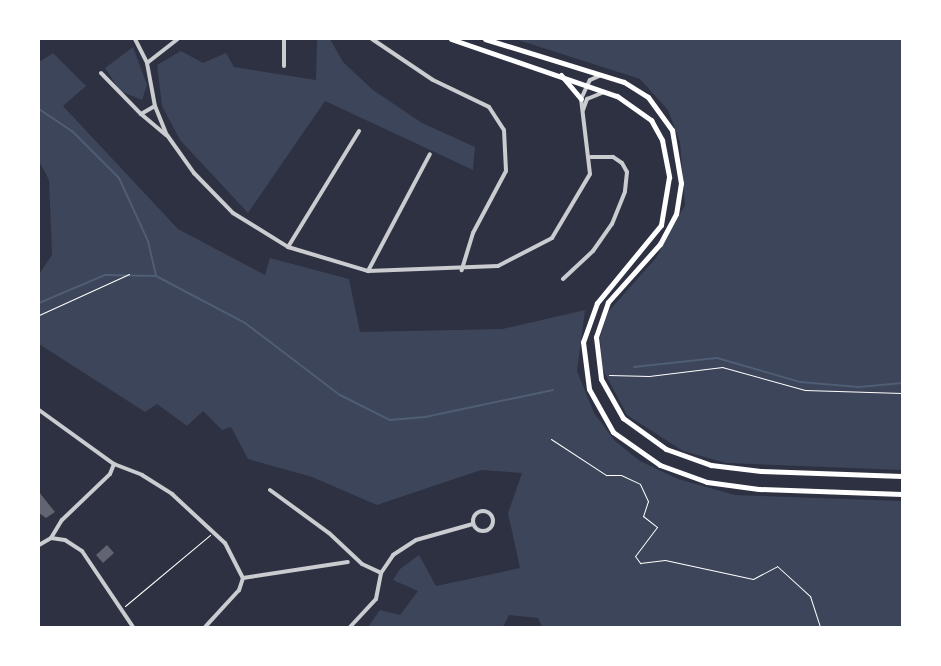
<!DOCTYPE html>
<style>
body{margin:0}
#map{position:relative;width:941px;height:666px;overflow:hidden;background:#2d3142;font-family:"Times New Roman",serif}
div>[style]{position:absolute}
[style*='--x']{left:calc(var(--x)*1px);top:calc(var(--y)*1px);width:calc(var(--w)*1px);rotate:calc(var(--a)*1deg)}
.green>*{inset:0;background:#3c4559}
.stream>*{height:2px;margin:-1px;padding:0 1px;transform-origin:1px;border-radius:1px;background:#4f5d75}
.building>*{inset:0;background:#626471}
.path>*{height:1px;margin:-0.5px;padding:0 0.5px;transform-origin:0.5px;border-radius:0.5px;background:#fff}
.minor>*{height:4px;margin:-2px;padding:0 2px;transform-origin:2px;border-radius:2px;background:#caccd0}
.minor>.ring{margin:-2px;padding:0;box-sizing:content-box;background:none;border:4px solid #caccd0;border-radius:50%}
.secondary>*{height:5px;margin:-2.5px;padding:0 2.5px;transform-origin:2.5px;border-radius:2.5px;background:#fff}
span{translate:-50% -50%;white-space:nowrap;text-align:center;line-height:1.15;-webkit-text-stroke:5px #fff;paint-order:stroke}
.frame{position:absolute;inset:0;border:40px solid #fff;pointer-events:none}
</style>
<div id="map">
<div class="green">
<i style="clip-path:polygon(317px 39px,330px 39px,343px 62px,373px 90px,422px 123px,475px 147px,473px 170px,325px 101px,248px 213px,180px 140px,162px 106px,157px 65px,181px 51px,203px 63px,226px 53px,234px 67px,316px 80px)"></i>
<i style="clip-path:polygon(515px 39px,902px 39px,902px 470px,726px 463px,683px 451px,627px 415px,602px 368px,600px 337px,608px 312px,656px 258px,685px 205px,680px 142px,668px 110px,640px 79px)"></i>
<i style="clip-path:polygon(133px 47px,147px 85px,142px 100px,120px 91px,105px 68px)"></i>
<i style="clip-path:polygon(53px 53px,86px 86px,63px 106px,178px 229px,265px 275px,270px 258px,349px 279px,360px 332px,502px 329px,585px 310px,577px 371px,594px 413px,615px 441px,640px 461px,678px 479px,735px 495px,902px 501px,902px 627px,542px 627px,538px 618px,509px 615px,503px 627px,368px 627px,380px 610px,400px 615px,418px 591px,393px 580px,400px 569px,419px 555px,436px 586px,520px 568px,508px 513px,522px 473px,481px 470px,377px 505px,312px 477px,248px 459px,231px 427px,222px 430px,203px 411px,187px 426px,157px 404px,145px 412px,39px 344px,39px 274px,52px 255px,49px 180px,39px 161px,39px 62px)"></i>
</div>
<div class="stream">
<i style="--x:39;--y:109;--w:40;--a:34"></i>
<i style="--x:72;--y:131;--w:66;--a:45"></i>
<i style="--x:119;--y:178;--w:69;--a:65.3"></i>
<i style="--x:148;--y:241;--w:36;--a:77"></i>
<i style="--x:39;--y:303;--w:72;--a:-23"></i>
<i style="--x:105;--y:275;--w:51;--a:1.1"></i>
<i style="--x:156;--y:276;--w:101;--a:27.8"></i>
<i style="--x:245;--y:323;--w:119;--a:37.2"></i>
<i style="--x:340;--y:395;--w:56;--a:26.6"></i>
<i style="--x:390;--y:420;--w:35;--a:-5"></i>
<i style="--x:425;--y:417;--w:131;--a:-11.9"></i>
<i style="--x:634;--y:367;--w:83;--a:-6.2"></i>
<i style="--x:717;--y:358;--w:86;--a:16.1"></i>
<i style="--x:800;--y:382;--w:59;--a:4.8"></i>
<i style="--x:859;--y:387;--w:43;--a:-5.3"></i>
</div>
<div class="building">
<i style="clip-path:polygon(39px 492px,55px 512px,46px 518px,39px 513px)"></i>
<i style="clip-path:polygon(107px 545px,114px 553px,103px 563px,96px 555px)"></i>
</div>
<div class="path">
<i style="--x:39;--y:315;--w:99;--a:-24.5"></i>
<i style="--x:609;--y:375;--w:40;--a:1.4"></i>
<i style="--x:649;--y:376;--w:74;--a:-7"></i>
<i style="--x:722;--y:367;--w:86;--a:15.5"></i>
<i style="--x:805;--y:390;--w:97;--a:1.8"></i>
<i style="--x:551;--y:439;--w:66;--a:33.2"></i>
<i style="--x:606;--y:475;--w:15;--a:0"></i>
<i style="--x:621;--y:475;--w:21;--a:25"></i>
<i style="--x:640;--y:484;--w:19;--a:65"></i>
<i style="--x:648;--y:501;--w:16;--a:108"></i>
<i style="--x:643;--y:516;--w:18;--a:38"></i>
<i style="--x:657;--y:527;--w:36;--a:127"></i>
<i style="--x:635;--y:556;--w:9;--a:54"></i>
<i style="--x:640;--y:563;--w:25;--a:-7"></i>
<i style="--x:665;--y:560;--w:90;--a:12.2"></i>
<i style="--x:753;--y:579;--w:27;--a:-28"></i>
<i style="--x:777;--y:566;--w:45;--a:42.3"></i>
<i style="--x:810;--y:596;--w:33;--a:72"></i>
<i style="--x:125;--y:606;--w:111;--a:-39.9"></i>
</div>
<div class="minor">
<i style="--x:135;--y:39;--w:27;--a:63"></i>
<i style="--x:147;--y:63;--w:44;--a:79.5"></i>
<i style="--x:155;--y:106;--w:31;--a:68"></i>
<i style="--x:167;--y:135;--w:47;--a:54.6"></i>
<i style="--x:194;--y:173;--w:56;--a:45.7"></i>
<i style="--x:233;--y:213;--w:65;--a:31.7"></i>
<i style="--x:288;--y:247;--w:84;--a:16.7"></i>
<i style="--x:368;--y:271;--w:130;--a:-2.2"></i>
<i style="--x:498;--y:266;--w:61;--a:-27.4"></i>
<i style="--x:552;--y:238;--w:74;--a:-59.3"></i>
<i style="--x:590;--y:174;--w:76;--a:-96.8"></i>
<i style="--x:581;--y:99;--w:21;--a:-65"></i>
<i style="--x:590;--y:80;--w:12;--a:-24"></i>
<i style="--x:372;--y:39;--w:73;--a:33.9"></i>
<i style="--x:433;--y:80;--w:62;--a:25.7"></i>
<i style="--x:489;--y:107;--w:27;--a:57"></i>
<i style="--x:504;--y:130;--w:41;--a:87.2"></i>
<i style="--x:506;--y:171;--w:70;--a:118"></i>
<i style="--x:473;--y:233;--w:39;--a:107"></i>
<i style="--x:147;--y:63;--w:39;--a:-38"></i>
<i style="--x:284;--y:66;--w:27;--a:-90"></i>
<i style="--x:101;--y:73;--w:57;--a:45.7"></i>
<i style="--x:141;--y:114;--w:16;--a:-30"></i>
<i style="--x:583;--y:110;--w:12;--a:-70"></i>
<i style="--x:587;--y:99;--w:18;--a:-22"></i>
<i style="--x:141;--y:114;--w:33;--a:40"></i>
<i style="--x:288;--y:247;--w:136;--a:-58.5"></i>
<i style="--x:368;--y:271;--w:132;--a:-62.1"></i>
<i style="--x:563;--y:279;--w:41;--a:-43"></i>
<i style="--x:593;--y:251;--w:33;--a:-55"></i>
<i style="--x:612;--y:224;--w:35;--a:-68"></i>
<i style="--x:625;--y:191;--w:19;--a:-84"></i>
<i style="--x:627;--y:172;--w:10;--a:-119"></i>
<i style="--x:622;--y:163;--w:11;--a:-146"></i>
<i style="--x:613;--y:157;--w:22;--a:180"></i>
<i style="--x:39;--y:410;--w:92;--a:35.8"></i>
<i style="--x:114;--y:464;--w:30;--a:21"></i>
<i style="--x:142;--y:475;--w:36;--a:32"></i>
<i style="--x:172;--y:494;--w:72;--a:42.8"></i>
<i style="--x:225;--y:543;--w:39;--a:63"></i>
<i style="--x:243;--y:578;--w:13;--a:108"></i>
<i style="--x:239;--y:590;--w:50;--a:132.6"></i>
<i style="--x:270;--y:490;--w:73;--a:36.1"></i>
<i style="--x:329;--y:533;--w:45;--a:43.2"></i>
<i style="--x:362;--y:564;--w:21;--a:25"></i>
<i class="ring" style="left:473px;top:511px;width:16px;height:16px"></i>
<i style="--x:51;--y:538;--w:14;--a:8"></i>
<i style="--x:65;--y:540;--w:20;--a:33"></i>
<i style="--x:82;--y:551;--w:92;--a:56.1"></i>
<i style="--x:39;--y:545;--w:14;--a:-30"></i>
<i style="--x:51;--y:538;--w:21;--a:-59"></i>
<i style="--x:62;--y:520;--w:66;--a:-43.8"></i>
<i style="--x:110;--y:474;--w:11;--a:-68"></i>
<i style="--x:243;--y:578;--w:106;--a:-8.7"></i>
<i style="--x:350;--y:627;--w:38;--a:-47"></i>
<i style="--x:376;--y:599;--w:26;--a:-79"></i>
<i style="--x:381;--y:573;--w:22;--a:-56"></i>
<i style="--x:393;--y:555;--w:27;--a:-33"></i>
<i style="--x:416;--y:540;--w:59;--a:-15.7"></i>
</div>
<div class="secondary">
<i style="--x:451;--y:39;--w:176;--a:19"></i>
<i style="--x:617;--y:96;--w:42;--a:35.2"></i>
<i style="--x:651;--y:120;--w:23;--a:61"></i>
<i style="--x:662;--y:140;--w:38;--a:79"></i>
<i style="--x:669;--y:177;--w:49;--a:99.5"></i>
<i style="--x:661;--y:225;--w:101;--a:129.4"></i>
<i style="--x:597;--y:303;--w:41;--a:109.7"></i>
<i style="--x:583;--y:342;--w:47;--a:82.7"></i>
<i style="--x:589;--y:389;--w:49;--a:60.8"></i>
<i style="--x:613;--y:432;--w:57;--a:35.1"></i>
<i style="--x:660;--y:465;--w:50;--a:19.9"></i>
<i style="--x:707;--y:482;--w:52;--a:7.7"></i>
<i style="--x:759;--y:489;--w:143;--a:2"></i>
<i style="--x:485;--y:39;--w:145;--a:17.2"></i>
<i style="--x:624;--y:82;--w:28;--a:32"></i>
<i style="--x:648;--y:97;--w:41;--a:54"></i>
<i style="--x:672;--y:130;--w:54;--a:80.4"></i>
<i style="--x:681;--y:183;--w:31;--a:99"></i>
<i style="--x:676;--y:214;--w:34;--a:118"></i>
<i style="--x:660;--y:244;--w:78;--a:131.9"></i>
<i style="--x:608;--y:302;--w:37;--a:109"></i>
<i style="--x:596;--y:337;--w:42;--a:83.2"></i>
<i style="--x:601;--y:379;--w:45;--a:60.6"></i>
<i style="--x:623;--y:418;--w:53;--a:35.8"></i>
<i style="--x:666;--y:449;--w:48;--a:19.6"></i>
<i style="--x:711;--y:465;--w:50;--a:6.8"></i>
<i style="--x:761;--y:471;--w:141;--a:2"></i>
<i style="--x:561;--y:75;--w:31;--a:50"></i>
</div>
<div class="frame"></div>
</div>
